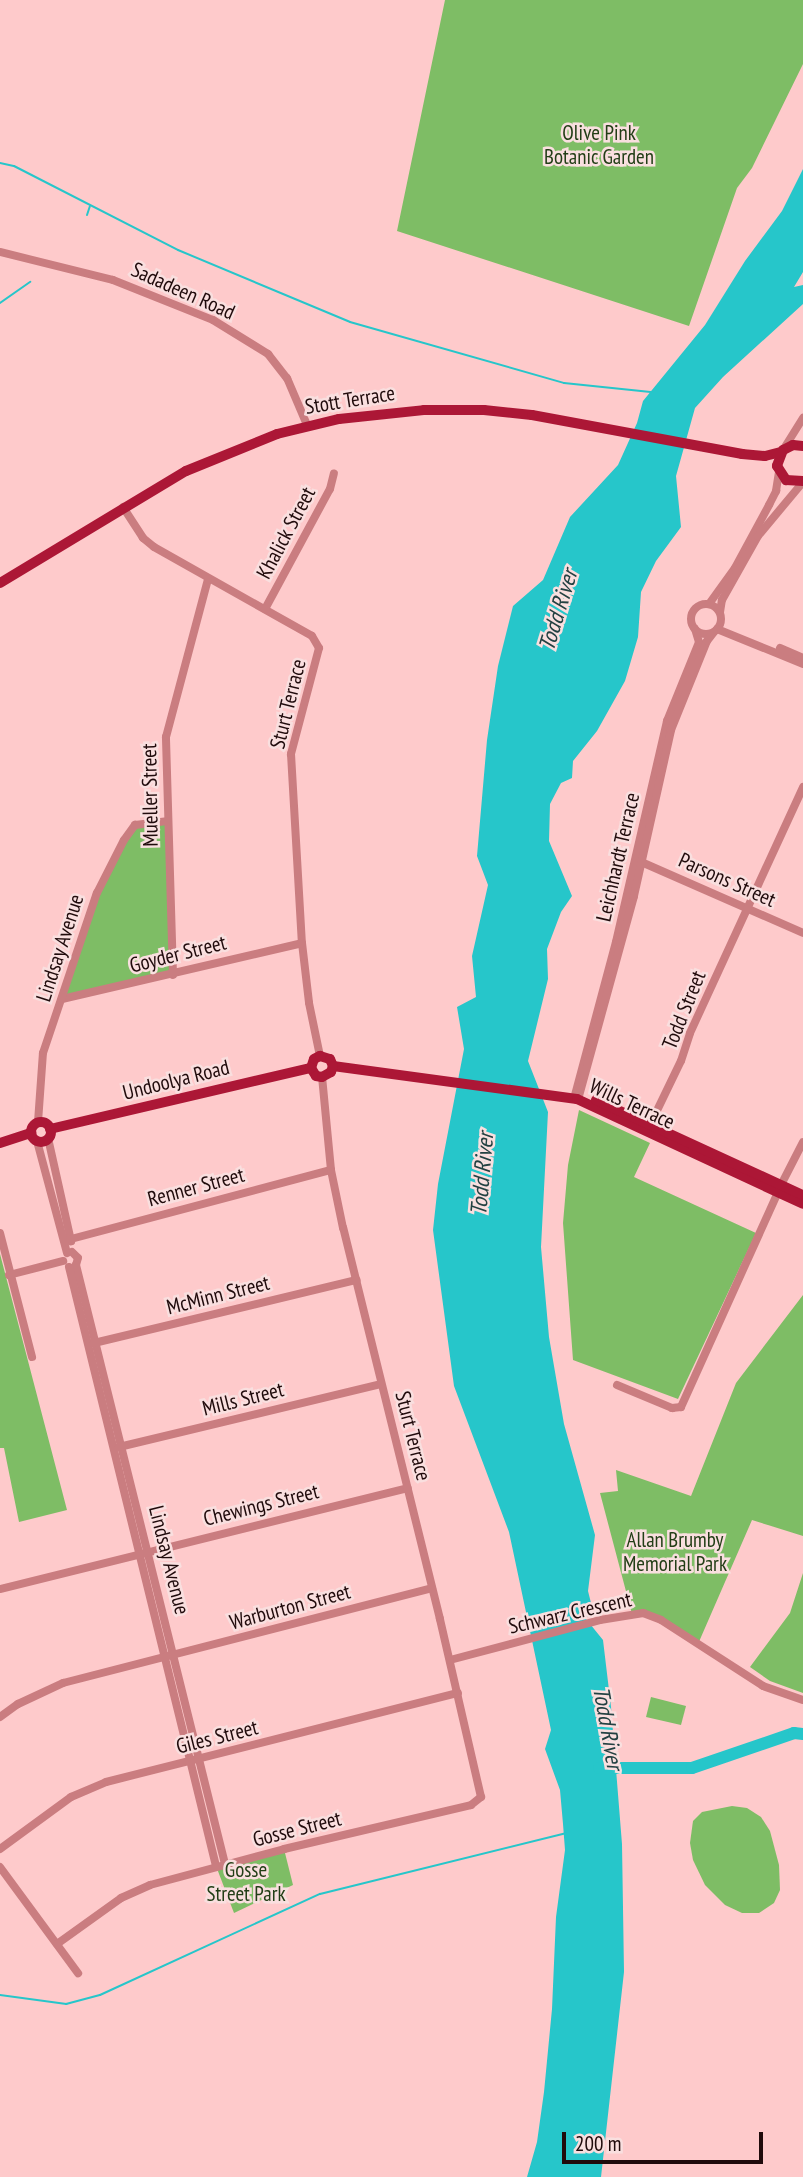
<!DOCTYPE html>
<style>
body{margin:0}
#map{position:relative;width:803px;height:2177px;overflow:hidden;background:#fecacb;font-family:"PT Sans Narrow",sans-serif}
div>[style]{position:absolute}
[style*='--x']{left:calc(var(--x)*1px);top:calc(var(--y)*1px);width:calc(var(--w)*1px);rotate:calc(var(--a)*1deg)}
.green>*{inset:0;background:#7ebd65}
.water>*{inset:0;background:#26c6ca}
.stream>*{height:2px;margin:-1px;padding:0 1px;transform-origin:1px;border-radius:1px;background:#26c6ca}
.river>*{height:12px;margin:-6px;padding:0 6px;transform-origin:6px;border-radius:6px;background:#26c6ca}
.minor>*{height:8px;margin:-4px;padding:0 4px;transform-origin:4px;border-radius:4px;background:#ca7d80}
.minor>.ring{margin:-4px;padding:0;box-sizing:content-box;background:none;border:8px solid #ca7d80;border-radius:50%}
.major>*{height:10px;margin:-5px;padding:0 5px;transform-origin:5px;border-radius:5px;background:#ac1736}
.major>.ring{margin:-5px;padding:0;box-sizing:content-box;background:none;border:10px solid #ac1736;border-radius:50%}
span{translate:-50% -50%;white-space:nowrap;text-align:center;line-height:1.15;-webkit-text-stroke:5px #f9dfdf;paint-order:stroke}
.park-label{font-size:21px;color:#223e16}
.street-label{font-size:21px;color:#200b0c}
.water-label{font-size:23px;color:#234142;font-style:italic}
.scale{position:absolute;left:562px;top:2132px;width:201px;height:32px;box-sizing:border-box;border:4px solid #200b0c;border-top:0;padding-left:9px;font-size:21px;line-height:24px;white-space:nowrap;color:#200b0c;-webkit-text-stroke:5px #f9dfdf;paint-order:stroke}
</style>
<div id="map">
<div class="green">
<i style="clip-path:polygon(445px 0,803px 0,803px 64px,752px 168px,737px 188px,689px 326px,397px 231px)"></i>
<i style="clip-path:polygon(167px 821px,173px 975px,62px 999px,97px 893px,135px 825px)"></i>
<i style="clip-path:polygon(579px 1110px,650px 1143px,634px 1177px,756px 1233px,678px 1399px,573px 1360px,563px 1223px,568px 1165px)"></i>
<i style="clip-path:polygon(0 1254px,67px 1510px,19px 1522px,4px 1448px,0 1448px)"></i>
<i style="clip-path:polygon(803px 1295px,803px 1536px,752px 1520px,698px 1644px,661px 1620px,632px 1614px,600px 1493px,618px 1491px,616px 1470px,691px 1496px,736px 1383px)"></i>
<i style="clip-path:polygon(803px 1573px,803px 1693px,770px 1681px,750px 1667px,790px 1613px)"></i>
<i style="clip-path:polygon(651px 1697px,686px 1706px,681px 1725px,646px 1717px)"></i>
<i style="clip-path:polygon(732px 1806px,747px 1808px,761px 1817px,770px 1831px,779px 1865px,780px 1890px,774px 1903px,759px 1913px,742px 1913px,725px 1905px,705px 1885px,693px 1860px,690px 1843px,693px 1821px,702px 1812px)"></i>
<i style="clip-path:polygon(284px 1849px,293px 1885px,234px 1913px,216px 1866px)"></i>
</div>
<div class="water">
<i style="clip-path:polygon(803px 169px,803px 272px,794px 287px,803px 285px,803px 304px,723px 377px,695px 408px,676px 476px,681px 527px,656px 561px,641px 592px,638px 637px,625px 681px,597px 731px,573px 761px,572px 778px,561px 783px,550px 804px,549px 841px,572px 896px,561px 912px,547px 949px,548px 979px,528px 1061px,548px 1112px,541px 1247px,549px 1337px,564px 1424px,595px 1535px,588px 1591px,592px 1607px,586px 1619px,603px 1640px,611px 1707px,622px 1844px,624px 1972px,601px 2177px,527px 2177px,537px 2142px,544px 2092px,552px 2009px,556px 1917px,565px 1850px,563px 1824px,560px 1790px,545px 1749px,551px 1730px,509px 1532px,454px 1386px,433px 1230px,438px 1184px,464px 1049px,457px 1007px,476px 997px,472px 956px,488px 885px,477px 856px,487px 740px,498px 666px,513px 606px,543px 580px,570px 517px,618px 465px,637px 423px,643px 401px,705px 325px,745px 261px,782px 211px)"></i>
</div>
<div class="stream">
<i style="--x:0;--y:163;--w:14;--a:12"></i>
<i style="--x:14;--y:166;--w:184;--a:27.1"></i>
<i style="--x:178;--y:250;--w:186;--a:22.7"></i>
<i style="--x:350;--y:322;--w:223;--a:15.9"></i>
<i style="--x:564;--y:383;--w:87;--a:5.9"></i>
<i style="--x:87;--y:215;--w:9;--a:-72"></i>
<i style="--x:0;--y:303;--w:37;--a:-35"></i>
<i style="--x:0;--y:1995;--w:67;--a:7.8"></i>
<i style="--x:66;--y:2004;--w:35;--a:-15"></i>
<i style="--x:100;--y:1995;--w:242;--a:-24.7"></i>
<i style="--x:320;--y:1894;--w:253;--a:-13.9"></i>
</div>
<div class="river">
<i style="--x:599;--y:1768;--w:93;--a:0"></i>
<i style="--x:692;--y:1768;--w:108;--a:-18.9"></i>
<i style="--x:794;--y:1733;--w:9;--a:6"></i>
</div>
<div class="minor">
<i style="--x:0;--y:252;--w:116;--a:13.9"></i>
<i style="--x:113;--y:280;--w:108;--a:21.8"></i>
<i style="--x:213;--y:320;--w:65;--a:31.7"></i>
<i style="--x:268;--y:354;--w:31;--a:52"></i>
<i style="--x:287;--y:378;--w:51;--a:66.9"></i>
<i style="--x:783;--y:450;--w:38;--a:-58"></i>
<i style="--x:123;--y:507;--w:37;--a:57"></i>
<i style="--x:143;--y:538;--w:14;--a:39"></i>
<i style="--x:154;--y:547;--w:181;--a:29.4"></i>
<i style="--x:312;--y:636;--w:14;--a:60"></i>
<i style="--x:319;--y:648;--w:110;--a:104.8"></i>
<i style="--x:291;--y:754;--w:189;--a:86.7"></i>
<i style="--x:302;--y:943;--w:60;--a:83.3"></i>
<i style="--x:309;--y:1003;--w:54;--a:78.3"></i>
<i class="ring" style="left:691px;top:604px;width:22px;height:22px"></i>
<i style="--x:709;--y:604;--w:44;--a:-54.2"></i>
<i style="--x:735;--y:568;--w:72;--a:-61.6"></i>
<i style="--x:769;--y:505;--w:16;--a:-63"></i>
<i style="--x:776;--y:491;--w:19;--a:-81"></i>
<i style="--x:265;--y:609;--w:136;--a:-61.6"></i>
<i style="--x:330;--y:489;--w:16;--a:-76"></i>
<i style="--x:720;--y:612;--w:12;--a:-81"></i>
<i style="--x:722;--y:600;--w:73;--a:-60.6"></i>
<i style="--x:758;--y:536;--w:70;--a:-50.2"></i>
<i style="--x:717;--y:629;--w:93;--a:22.1"></i>
<i style="--x:780;--y:648;--w:25;--a:23"></i>
<i style="--x:639;--y:861;--w:179;--a:23.7"></i>
<i style="--x:173;--y:975;--w:238;--a:-91.7"></i>
<i style="--x:166;--y:737;--w:163;--a:-75.1"></i>
<i style="--x:62;--y:999;--w:246;--a:-13.1"></i>
<i style="--x:575;--y:1095;--w:158;--a:-75"></i>
<i style="--x:616;--y:942;--w:227;--a:-77"></i>
<i style="--x:667;--y:721;--w:85;--a:-67.9"></i>
<i style="--x:699;--y:642;--w:14;--a:-107"></i>
<i style="--x:579;--y:1096;--w:207;--a:-74.6"></i>
<i style="--x:634;--y:896;--w:170;--a:-77.4"></i>
<i style="--x:671;--y:730;--w:96;--a:-68"></i>
<i style="--x:707;--y:641;--w:11;--a:-52"></i>
<i style="--x:38;--y:1122;--w:69;--a:-85.9"></i>
<i style="--x:43;--y:1053;--w:169;--a:-71.4"></i>
<i style="--x:97;--y:893;--w:59;--a:-63"></i>
<i style="--x:124;--y:840;--w:19;--a:-54"></i>
<i style="--x:135;--y:825;--w:32;--a:-7"></i>
<i style="--x:650;--y:1125;--w:71;--a:-64.2"></i>
<i style="--x:681;--y:1061;--w:29;--a:-72"></i>
<i style="--x:690;--y:1033;--w:271;--a:-65.3"></i>
<i style="--x:48;--y:1138;--w:106;--a:77.4"></i>
<i style="--x:37;--y:1141;--w:116;--a:75"></i>
<i style="--x:781;--y:1185;--w:48;--a:-62.9"></i>
<i style="--x:0;--y:1233;--w:128;--a:75.5"></i>
<i style="--x:71;--y:1239;--w:269;--a:-14.9"></i>
<i style="--x:72;--y:1252;--w:8;--a:45"></i>
<i style="--x:78;--y:1258;--w:7;--a:106"></i>
<i style="--x:76;--y:1265;--w:617;--a:76.03"></i>
<i style="--x:69;--y:1267;--w:617;--a:76.21"></i>
<i style="--x:9;--y:1275;--w:56;--a:-14.5"></i>
<i style="--x:94;--y:1343;--w:270;--a:-13.5"></i>
<i style="--x:617;--y:1385;--w:60;--a:22.7"></i>
<i style="--x:672;--y:1408;--w:9;--a:-6"></i>
<i style="--x:681;--y:1407;--w:236;--a:-65.7"></i>
<i style="--x:119;--y:1447;--w:269;--a:-13.5"></i>
<i style="--x:0;--y:1589;--w:420;--a:-13.9"></i>
<i style="--x:450;--y:1660;--w:155;--a:-14.9"></i>
<i style="--x:600;--y:1620;--w:44;--a:-9.2"></i>
<i style="--x:643;--y:1613;--w:19;--a:21"></i>
<i style="--x:661;--y:1620;--w:121;--a:32.9"></i>
<i style="--x:763;--y:1686;--w:42;--a:19.3"></i>
<i style="--x:0;--y:1717;--w:22;--a:-36"></i>
<i style="--x:18;--y:1704;--w:50;--a:-25"></i>
<i style="--x:63;--y:1683;--w:381;--a:-14.4"></i>
<i style="--x:0;--y:1849;--w:88;--a:-36.2"></i>
<i style="--x:71;--y:1797;--w:38;--a:-23"></i>
<i style="--x:106;--y:1782;--w:363;--a:-14.2"></i>
<i style="--x:0;--y:1867;--w:132;--a:53.7"></i>
<i style="--x:57;--y:1944;--w:79;--a:-35.7"></i>
<i style="--x:121;--y:1898;--w:32;--a:-24"></i>
<i style="--x:150;--y:1885;--w:139;--a:-15"></i>
<i style="--x:284;--y:1849;--w:192;--a:-13.2"></i>
<i style="--x:471;--y:1805;--w:13;--a:-39"></i>
<i style="--x:481;--y:1797;--w:183;--a:-103"></i>
<i style="--x:440;--y:1619;--w:403;--a:-103.9"></i>
<i style="--x:343;--y:1228;--w:59;--a:-101.7"></i>
<i style="--x:331;--y:1170;--w:93;--a:-95.5"></i>
</div>
<div class="major">
<i style="--x:803;--y:446;--w:10;--a:-174"></i>
<i style="--x:793;--y:445;--w:11;--a:153"></i>
<i style="--x:783;--y:450;--w:17;--a:111"></i>
<i style="--x:777;--y:466;--w:17;--a:57"></i>
<i style="--x:786;--y:480;--w:17;--a:3"></i>
<i style="--x:0;--y:583;--w:217;--a:-31.1"></i>
<i style="--x:186;--y:471;--w:98;--a:-22.1"></i>
<i style="--x:277;--y:434;--w:64;--a:-13.6"></i>
<i style="--x:339;--y:419;--w:85;--a:-6"></i>
<i style="--x:424;--y:410;--w:60;--a:0"></i>
<i style="--x:484;--y:410;--w:48;--a:5.9"></i>
<i style="--x:532;--y:415;--w:214;--a:10.5"></i>
<i style="--x:742;--y:454;--w:23;--a:5"></i>
<i style="--x:765;--y:456;--w:16;--a:-14"></i>
<i style="--x:333;--y:1066;--w:246;--a:7.7"></i>
<i style="--x:577;--y:1099;--w:249;--a:24.9"></i>
<i style="--x:311;--y:1068;--w:9;--a:-72"></i>
<i style="--x:314;--y:1059;--w:7;--a:-27"></i>
<i style="--x:320;--y:1056;--w:10;--a:17"></i>
<i style="--x:330;--y:1059;--w:8;--a:67"></i>
<i style="--x:311;--y:1068;--w:9;--a:58"></i>
<i style="--x:316;--y:1076;--w:6;--a:9"></i>
<i style="--x:322;--y:1077;--w:10;--a:-29"></i>
<i style="--x:331;--y:1072;--w:6;--a:-72"></i>
<i style="--x:596;--y:1100;--w:228;--a:24.7"></i>
<i class="ring" style="left:31px;top:1122px;width:10px;height:10px"></i>
<i style="--x:50;--y:1129;--w:268;--a:-13.2"></i>
<i style="--x:0;--y:1143;--w:33;--a:-18"></i>
</div>
<div class="park-label">
<span style="left:599px;top:145px">Olive Pink<br>Botanic Garden</span>
<span style="left:675px;top:1552px">Allan Brumby<br>Memorial Park</span>
<span style="left:246px;top:1882px">Gosse<br>Street Park</span>
</div>
<div class="street-label">
<span style="left:183px;top:291px;rotate:24deg">Sadadeen Road</span>
<span style="left:350px;top:400px;rotate:-9deg">Stott Terrace</span>
<span style="left:286px;top:533px;rotate:-62deg">Khalick Street</span>
<span style="left:288px;top:704px;rotate:-76deg">Sturt Terrace</span>
<span style="left:150px;top:795px;rotate:-91deg">Mueller Street</span>
<span style="left:618px;top:857px;rotate:-77deg">Leichhardt Terrace</span>
<span style="left:727px;top:880px;rotate:24deg">Parsons Street</span>
<span style="left:60px;top:948px;rotate:-72deg">Lindsay Avenue</span>
<span style="left:178px;top:954px;rotate:-14deg">Goyder Street</span>
<span style="left:684px;top:1010px;rotate:-68deg">Todd Street</span>
<span style="left:176px;top:1080px;rotate:-14deg">Undoolya Road</span>
<span style="left:632px;top:1104px;rotate:25deg">Wills Terrace</span>
<span style="left:196px;top:1187px;rotate:-15deg">Renner Street</span>
<span style="left:218px;top:1295px;rotate:-14deg">McMinn Street</span>
<span style="left:243px;top:1399px;rotate:-14deg">Mills Street</span>
<span style="left:413px;top:1436px;rotate:76deg">Sturt Terrace</span>
<span style="left:261px;top:1505px;rotate:-14deg">Chewings Street</span>
<span style="left:169px;top:1560px;rotate:76deg">Lindsay Avenue</span>
<span style="left:290px;top:1607px;rotate:-15deg">Warburton Street</span>
<span style="left:570px;top:1613px;rotate:-13deg">Schwarz Crescent</span>
<span style="left:217px;top:1737px;rotate:-14deg">Giles Street</span>
<span style="left:297px;top:1829px;rotate:-14deg">Gosse Street</span>
</div>
<div class="water-label">
<span style="left:558px;top:610px;rotate:-73deg">Todd River</span>
<span style="left:482px;top:1174px;rotate:-85deg">Todd River</span>
<span style="left:608px;top:1728px;rotate:80deg">Todd River</span>
</div>
<div class="scale">200 m</div>
</div>
